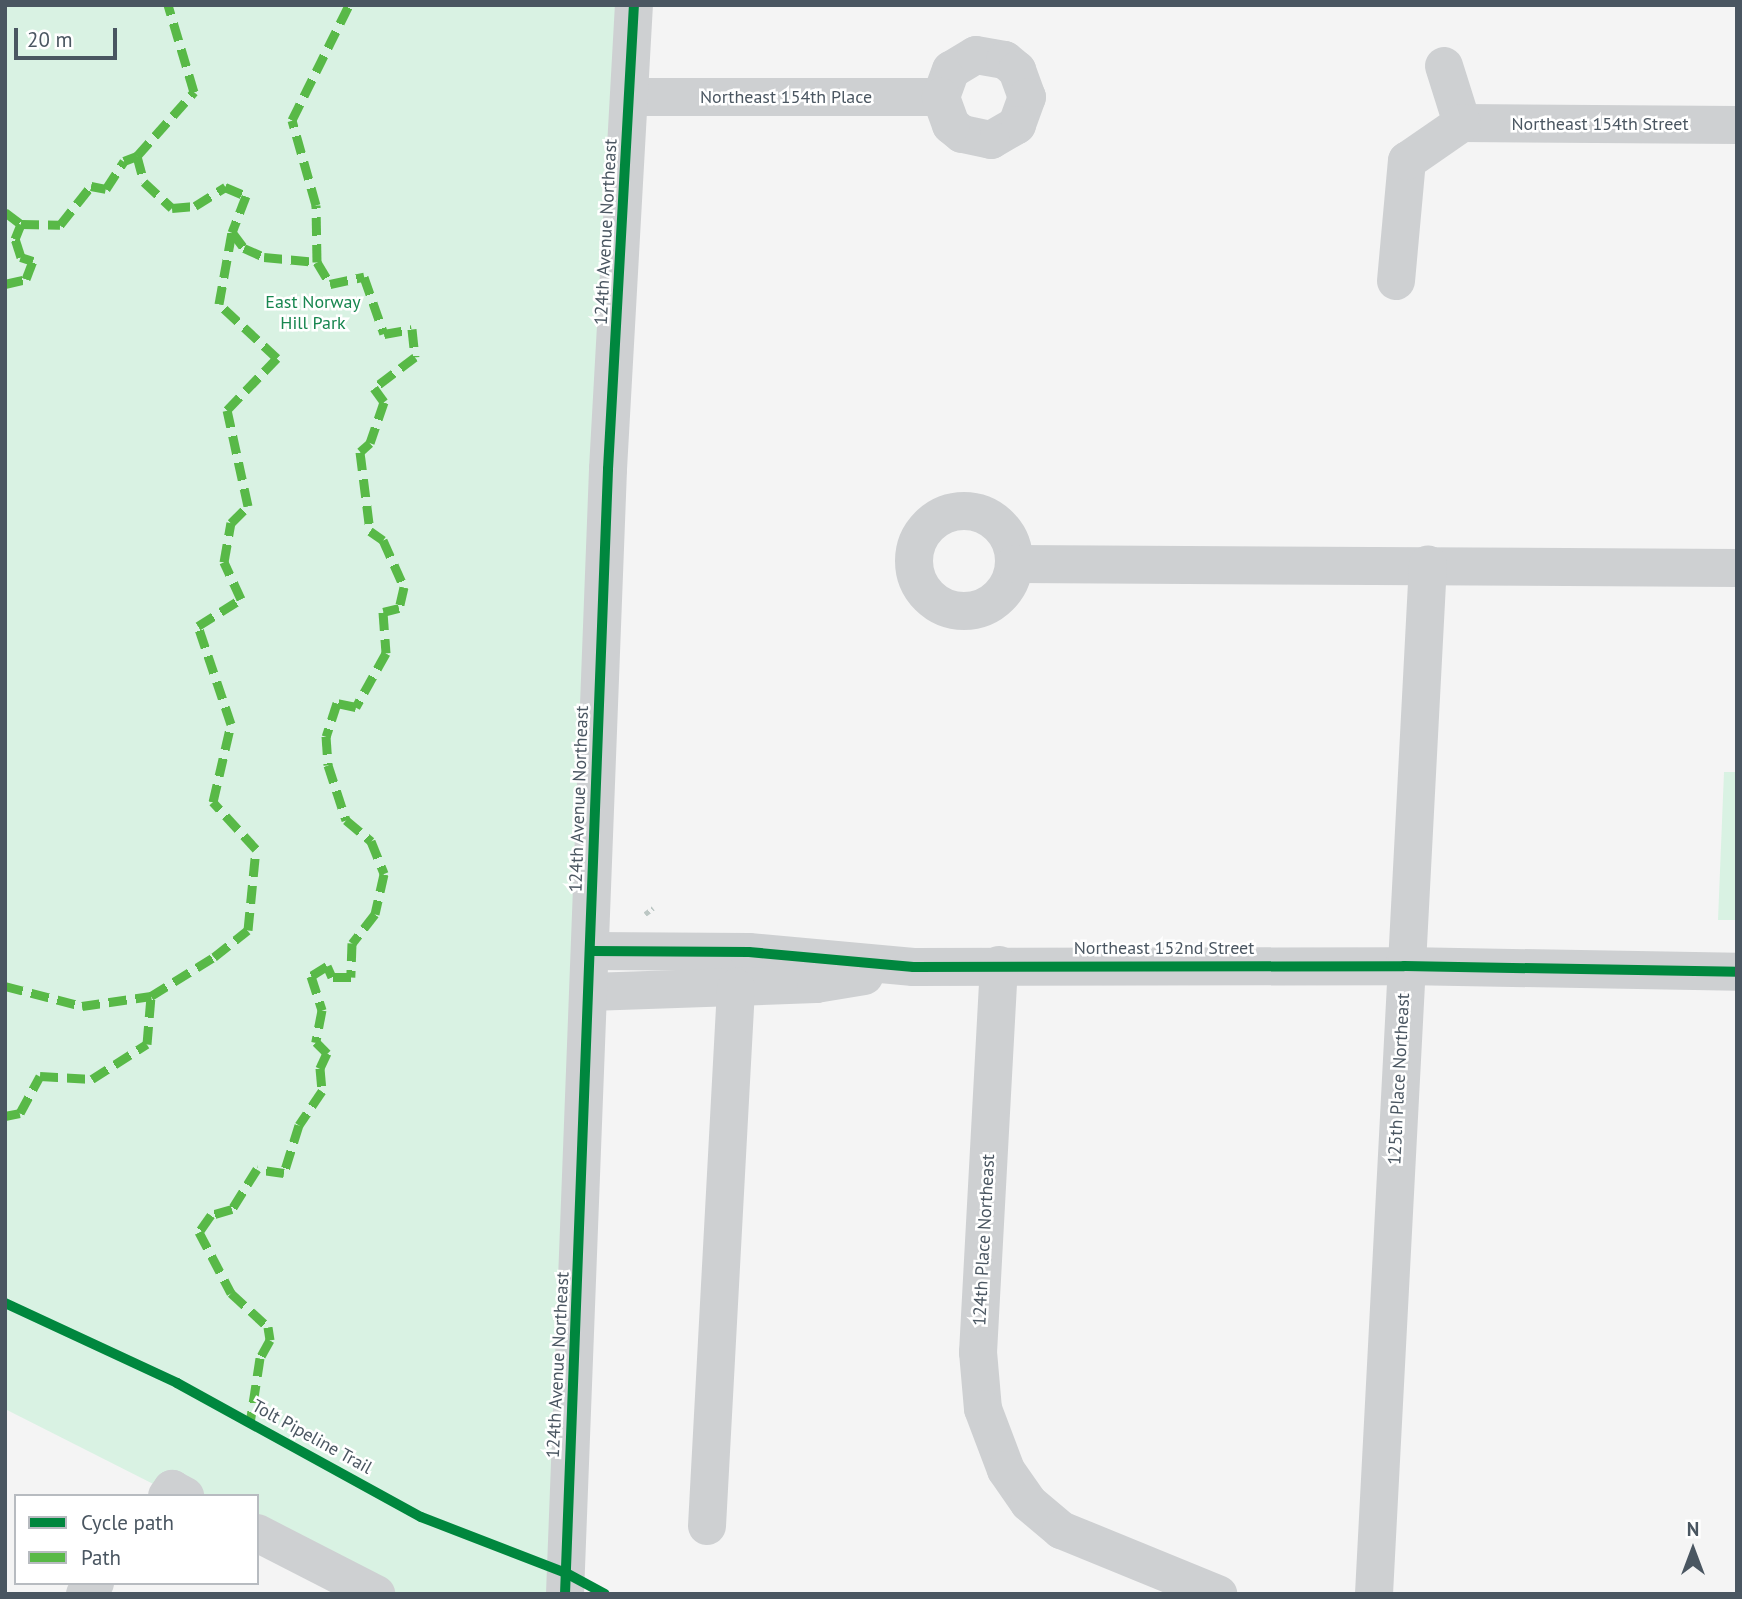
<!DOCTYPE html>
<style>
body{margin:0}
#map{position:relative;width:1742px;height:1599px;overflow:hidden;background:#f4f4f4;font-family:"PT Sans",sans-serif}
div>[style]{position:absolute}
[style*='--x']{left:calc(var(--x)*1px);top:calc(var(--y)*1px);width:calc(var(--w)*1px);rotate:calc(var(--a)*1deg)}
.green>*{inset:0;background:#d9f2e3}
.path>*{height:4.5px;margin-top:-2.25px;transform-origin:0;background:repeating-linear-gradient(90deg,#bcc7c4 0 5px,transparent 0 8.5px)}
.minor>*{height:38px;margin:-19px;padding:0 19px;transform-origin:19px;border-radius:19px;background:#ced0d2}
.minor>.ring{margin:-19px;padding:0;box-sizing:content-box;background:none;border:38px solid #ced0d2;border-radius:50%}
.quiet>*{height:9px;margin-top:-4.5px;transform-origin:0;background:repeating-linear-gradient(90deg,#58b947 0 18px,transparent 0 27px)}
.cycleway>*{height:10px;margin:-5px;padding:0 5px;transform-origin:5px;border-radius:5px;background:#00873e}
span{translate:-50% -50%;white-space:nowrap;text-align:center;line-height:1.15;-webkit-text-stroke:5px #fff;paint-order:stroke}
.street-label{font-size:18px;color:#4a5661}
.park-label{font-size:18px;color:#17864f}
.frame{position:absolute;inset:0;border:7px solid #4a5661;pointer-events:none}
.legend{position:absolute;left:14px;top:1494px;width:245px;height:91px;box-sizing:border-box;background:#fff;border:2px solid #b7bbc0;margin:0;padding:9px 12px;list-style:none;font-size:21px;color:#4a5661}
.legend li{display:flex;align-items:center;gap:14px;height:35px}
.legend b{width:35px;border:2px solid #b7bbc0}
.north{position:absolute;left:1658px;top:1515px;width:70px;height:70px;-webkit-text-stroke:5px #fff;paint-order:stroke;rotate:0deg;font-size:19px;font-weight:700;line-height:28px;text-align:center;color:#4a5661}
.north::after{content:'';display:block;margin:auto;width:24px;height:32px;background:#4a5661;clip-path:polygon(50% 0,100% 100%,50% 72%,0 100%)}
.scale{position:absolute;left:14px;top:28px;width:103px;height:32px;box-sizing:border-box;border:4px solid #4a5661;border-top:0;padding-left:9px;font-size:21px;line-height:24px;white-space:nowrap;color:#4a5661;-webkit-text-stroke:5px #fff;paint-order:stroke}
</style>
<div id="map">
<div class="green">
<i style="clip-path:polygon(5px 5px,635px 5px,565px 1594px,373px 1594px,257px 1536px,257px 1496px,177px 1496px,5px 1409px)"></i>
<i style="clip-path:polygon(1724px 772px,1737px 772px,1737px 920px,1718px 920px)"></i>
</div>
<div class="path">
<i style="--x:645;--y:914;--w:10;--a:-37"></i>
</div>
<div class="minor">
<i style="--x:1444;--y:66;--w:60;--a:72.5"></i>
<i style="--x:630;--y:97;--w:311;--a:0"></i>
<i style="--x:941;--y:97;--w:29;--a:-70"></i>
<i style="--x:951;--y:70;--w:29;--a:-31"></i>
<i style="--x:976;--y:55;--w:29;--a:10"></i>
<i style="--x:1005;--y:60;--w:16;--a:40"></i>
<i style="--x:1017;--y:70;--w:29;--a:70"></i>
<i style="--x:1027;--y:97;--w:30;--a:110"></i>
<i style="--x:1017;--y:125;--w:30;--a:150"></i>
<i style="--x:991;--y:140;--w:30;--a:-168"></i>
<i style="--x:962;--y:134;--w:14;--a:-141"></i>
<i style="--x:951;--y:125;--w:30;--a:-110"></i>
<i style="--x:1462;--y:123;--w:275;--a:0.4"></i>
<i style="--x:1396;--y:281;--w:121;--a:-84.8"></i>
<i style="--x:1407;--y:161;--w:67;--a:-34.6"></i>
<i class="ring" style="left:914px;top:511px;width:62px;height:62px"></i>
<i style="--x:1014;--y:564;--w:723;--a:0.32"></i>
<i style="--x:592;--y:951;--w:157;--a:0.4"></i>
<i style="--x:749;--y:952;--w:165;--a:5.2"></i>
<i style="--x:913;--y:967;--w:491;--a:-0.1"></i>
<i style="--x:1404;--y:966;--w:333;--a:1"></i>
<i style="--x:999;--y:965;--w:388;--a:93.1"></i>
<i style="--x:978;--y:1352;--w:57;--a:85"></i>
<i style="--x:983;--y:1409;--w:65;--a:69.3"></i>
<i style="--x:1006;--y:1470;--w:40;--a:55.1"></i>
<i style="--x:1029;--y:1503;--w:42;--a:40.2"></i>
<i style="--x:1061;--y:1530;--w:170;--a:22.2"></i>
<i style="--x:590;--y:992;--w:226;--a:-2"></i>
<i style="--x:816;--y:984;--w:49;--a:-9.5"></i>
<i style="--x:167;--y:1496;--w:9;--a:-54"></i>
<i style="--x:172;--y:1489;--w:15;--a:28"></i>
<i style="--x:707;--y:1526;--w:539;--a:-86.91"></i>
<i style="--x:257;--y:1533;--w:134;--a:27.1"></i>
<i style="--x:85;--y:1594;--w:15;--a:-48"></i>
<i style="--x:565;--y:1594;--w:1126;--a:-87.81"></i>
<i style="--x:608;--y:469;--w:465;--a:-86.8"></i>
<i style="--x:1374;--y:1594;--w:1031;--a:-87"></i>
</div>
<div class="quiet">
<i style="--x:137;--y:156;--w:86;--a:-48.3"></i>
<i style="--x:194;--y:92;--w:91;--a:-106.6"></i>
<i style="--x:5;--y:212;--w:20;--a:37"></i>
<i style="--x:317;--y:262;--w:57;--a:-91"></i>
<i style="--x:316;--y:205;--w:88;--a:-105.8"></i>
<i style="--x:292;--y:120;--w:128;--a:-63.6"></i>
<i style="--x:5;--y:284;--w:22;--a:-13"></i>
<i style="--x:26;--y:279;--w:19;--a:-69"></i>
<i style="--x:33;--y:261;--w:13;--a:-162"></i>
<i style="--x:21;--y:257;--w:19;--a:-108"></i>
<i style="--x:15;--y:239;--w:16;--a:-68"></i>
<i style="--x:21;--y:224;--w:39;--a:1"></i>
<i style="--x:60;--y:225;--w:50;--a:-51.5"></i>
<i style="--x:91;--y:186;--w:15;--a:11"></i>
<i style="--x:106;--y:189;--w:33;--a:-57"></i>
<i style="--x:124;--y:161;--w:14;--a:-21"></i>
<i style="--x:137;--y:156;--w:27;--a:75"></i>
<i style="--x:144;--y:182;--w:38;--a:43"></i>
<i style="--x:172;--y:208;--w:23;--a:-5"></i>
<i style="--x:195;--y:206;--w:36;--a:-32"></i>
<i style="--x:225;--y:187;--w:23;--a:23"></i>
<i style="--x:246;--y:196;--w:39;--a:111"></i>
<i style="--x:232;--y:232;--w:20;--a:53"></i>
<i style="--x:244;--y:248;--w:22;--a:24"></i>
<i style="--x:264;--y:257;--w:53;--a:5.4"></i>
<i style="--x:317;--y:262;--w:26;--a:59"></i>
<i style="--x:330;--y:284;--w:35;--a:-12"></i>
<i style="--x:364;--y:277;--w:60;--a:70.7"></i>
<i style="--x:384;--y:334;--w:28;--a:-10"></i>
<i style="--x:412;--y:329;--w:28;--a:84"></i>
<i style="--x:415;--y:357;--w:51;--a:142.9"></i>
<i style="--x:374;--y:388;--w:17;--a:54"></i>
<i style="--x:384;--y:402;--w:43;--a:108.9"></i>
<i style="--x:370;--y:443;--w:13;--a:138"></i>
<i style="--x:360;--y:452;--w:80;--a:82.8"></i>
<i style="--x:370;--y:531;--w:16;--a:35"></i>
<i style="--x:383;--y:540;--w:51;--a:65.9"></i>
<i style="--x:404;--y:587;--w:22;--a:103"></i>
<i style="--x:399;--y:608;--w:16;--a:166"></i>
<i style="--x:383;--y:612;--w:41;--a:85.8"></i>
<i style="--x:386;--y:653;--w:62;--a:119.1"></i>
<i style="--x:356;--y:707;--w:19;--a:-168"></i>
<i style="--x:337;--y:703;--w:35;--a:108"></i>
<i style="--x:326;--y:736;--w:29;--a:86"></i>
<i style="--x:328;--y:765;--w:58;--a:71.9"></i>
<i style="--x:346;--y:820;--w:33;--a:40"></i>
<i style="--x:371;--y:841;--w:35;--a:68"></i>
<i style="--x:384;--y:874;--w:41;--a:102.7"></i>
<i style="--x:375;--y:914;--w:37;--a:128"></i>
<i style="--x:352;--y:943;--w:34;--a:92"></i>
<i style="--x:351;--y:977;--w:19;--a:180"></i>
<i style="--x:332;--y:977;--w:12;--a:-114"></i>
<i style="--x:327;--y:966;--w:19;--a:148"></i>
<i style="--x:311;--y:976;--w:36;--a:72"></i>
<i style="--x:322;--y:1010;--w:33;--a:101"></i>
<i style="--x:316;--y:1042;--w:16;--a:45"></i>
<i style="--x:327;--y:1053;--w:17;--a:115"></i>
<i style="--x:320;--y:1068;--w:23;--a:85"></i>
<i style="--x:322;--y:1091;--w:41;--a:124.1"></i>
<i style="--x:299;--y:1125;--w:50;--a:107.4"></i>
<i style="--x:284;--y:1173;--w:27;--a:-172"></i>
<i style="--x:257;--y:1169;--w:47;--a:122"></i>
<i style="--x:232;--y:1209;--w:22;--a:164"></i>
<i style="--x:211;--y:1215;--w:21;--a:125"></i>
<i style="--x:199;--y:1232;--w:69;--a:62.3"></i>
<i style="--x:231;--y:1293;--w:50;--a:42.6"></i>
<i style="--x:268;--y:1327;--w:13;--a:81"></i>
<i style="--x:270;--y:1340;--w:21;--a:119"></i>
<i style="--x:260;--y:1358;--w:66;--a:98.7"></i>
<i style="--x:5;--y:986;--w:80;--a:14.6"></i>
<i style="--x:82;--y:1006;--w:70;--a:-8.2"></i>
<i style="--x:5;--y:1116;--w:15;--a:-11"></i>
<i style="--x:20;--y:1113;--w:42;--a:-61.6"></i>
<i style="--x:40;--y:1076;--w:52;--a:3.3"></i>
<i style="--x:92;--y:1079;--w:65;--a:-32.5"></i>
<i style="--x:147;--y:1044;--w:48;--a:-85.2"></i>
<i style="--x:151;--y:996;--w:74;--a:-31.8"></i>
<i style="--x:214;--y:957;--w:43;--a:-38.5"></i>
<i style="--x:248;--y:930;--w:81;--a:-84.4"></i>
<i style="--x:256;--y:849;--w:64;--a:-132.5"></i>
<i style="--x:213;--y:802;--w:80;--a:-77"></i>
<i style="--x:231;--y:724;--w:103;--a:-108.6"></i>
<i style="--x:198;--y:626;--w:51;--a:-32.1"></i>
<i style="--x:241;--y:599;--w:41;--a:-114.7"></i>
<i style="--x:224;--y:562;--w:40;--a:-80"></i>
<i style="--x:231;--y:523;--w:24;--a:-45"></i>
<i style="--x:248;--y:506;--w:98;--a:-102.3"></i>
<i style="--x:227;--y:410;--w:72;--a:-46.1"></i>
<i style="--x:277;--y:358;--w:79;--a:-137"></i>
<i style="--x:219;--y:304;--w:73;--a:-79.8"></i>
</div>
<div class="cycleway">
<i style="--x:592;--y:951;--w:157;--a:0.4"></i>
<i style="--x:749;--y:952;--w:165;--a:5.2"></i>
<i style="--x:913;--y:967;--w:491;--a:-0.1"></i>
<i style="--x:1404;--y:966;--w:333;--a:1"></i>
<i style="--x:5;--y:1303;--w:190;--a:24.9"></i>
<i style="--x:177;--y:1383;--w:278;--a:28.8"></i>
<i style="--x:421;--y:1517;--w:155;--a:21.1"></i>
<i style="--x:566;--y:1573;--w:44;--a:28.3"></i>
<i style="--x:565;--y:1594;--w:1126;--a:-87.81"></i>
<i style="--x:608;--y:469;--w:465;--a:-86.8"></i>
</div>
<div class="street-label">
<span style="left:786px;top:97px">Northeast 154th Place</span>
<span style="left:1600px;top:124px">Northeast 154th Street</span>
<span style="left:606px;top:232px;rotate:-87deg">124th Avenue Northeast</span>
<span style="left:579px;top:799px;rotate:-88deg">124th Avenue Northeast</span>
<span style="left:1164px;top:948px">Northeast 152nd Street</span>
<span style="left:1399px;top:1079px;rotate:-87deg">125th Place Northeast</span>
<span style="left:984px;top:1240px;rotate:-87deg">124th Place Northeast</span>
<span style="left:558px;top:1365px;rotate:-87deg">124th Avenue Northeast</span>
<span style="left:312px;top:1437px;rotate:29deg">Tolt Pipeline Trail</span>
</div>
<div class="park-label">
<span style="left:313px;top:313px">East Norway<br>Hill Park</span>
</div>
<div class="frame"></div>
<ul class="legend">
<li><b style="height:9px;background:#00873e"></b>Cycle path</li>
<li><b style="height:9px;background:#58b947"></b>Path</li>
</ul>
<div class="north">N</div>
<div class="scale">20 m</div>
</div>
